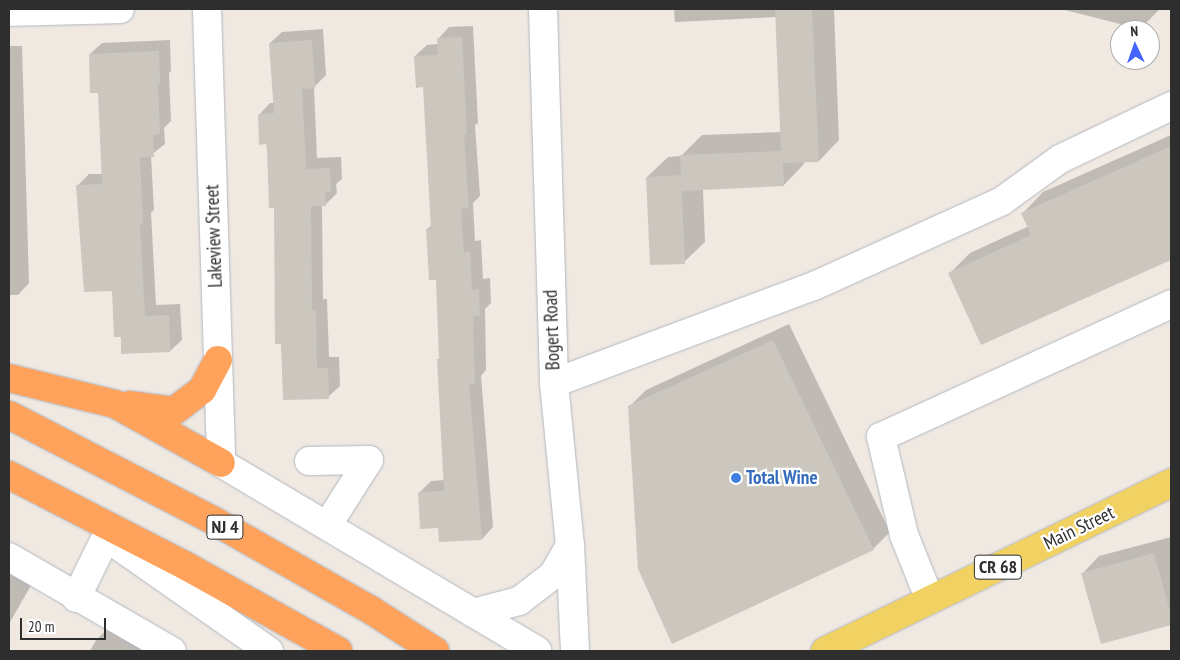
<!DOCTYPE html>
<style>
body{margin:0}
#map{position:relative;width:1180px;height:660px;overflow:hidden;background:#efe9e1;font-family:"PT Sans Narrow",sans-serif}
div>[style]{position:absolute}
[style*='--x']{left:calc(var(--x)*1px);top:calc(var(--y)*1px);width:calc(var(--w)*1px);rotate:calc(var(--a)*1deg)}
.shadow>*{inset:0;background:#0003}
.building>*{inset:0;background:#cbc7bf}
.roads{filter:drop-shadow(0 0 1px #b4b7c1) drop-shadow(0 0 1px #b4b7c1)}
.minor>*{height:28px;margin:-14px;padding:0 14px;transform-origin:14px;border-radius:14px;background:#fff}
.major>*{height:28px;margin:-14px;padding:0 14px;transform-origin:14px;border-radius:14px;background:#f2d163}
.highway>*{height:28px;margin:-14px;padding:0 14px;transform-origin:14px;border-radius:14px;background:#ffa35c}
.dots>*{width:14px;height:14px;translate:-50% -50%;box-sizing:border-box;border:2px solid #fff;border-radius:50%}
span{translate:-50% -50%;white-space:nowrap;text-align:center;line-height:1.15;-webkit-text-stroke:4.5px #fff;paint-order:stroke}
.shield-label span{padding:1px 4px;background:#fff;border:1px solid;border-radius:4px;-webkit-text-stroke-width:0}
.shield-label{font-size:18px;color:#2e2e2e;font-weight:700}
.street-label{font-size:19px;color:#2e2e2e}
.shop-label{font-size:19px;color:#366cbe;font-weight:700}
.left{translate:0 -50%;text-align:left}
.frame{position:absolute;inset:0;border:10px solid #2e2e2e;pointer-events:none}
.north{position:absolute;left:1110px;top:20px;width:50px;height:50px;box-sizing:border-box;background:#fff;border:1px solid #ababab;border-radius:50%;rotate:357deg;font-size:14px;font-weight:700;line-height:20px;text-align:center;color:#2e2e2e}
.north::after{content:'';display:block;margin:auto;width:18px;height:22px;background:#4264fb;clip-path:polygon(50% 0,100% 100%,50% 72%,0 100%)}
.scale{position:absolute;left:20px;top:618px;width:86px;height:22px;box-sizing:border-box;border:2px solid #2e2e2e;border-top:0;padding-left:6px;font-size:15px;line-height:18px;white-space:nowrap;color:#2e2e2e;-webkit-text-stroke:4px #fff;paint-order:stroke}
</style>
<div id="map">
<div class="shadow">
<i style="clip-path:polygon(674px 9px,834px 9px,839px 140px,819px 161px,804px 161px,804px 164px,784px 185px,703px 189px,705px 242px,684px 262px,647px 177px,668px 157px,681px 156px,702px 135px,782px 132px,777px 17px,675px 22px)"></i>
<i style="clip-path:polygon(1061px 9px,1160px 9px,1140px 29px)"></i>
<i style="clip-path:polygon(473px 26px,478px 123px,475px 125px,480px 196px,473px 203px,475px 241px,481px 240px,483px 279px,490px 278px,491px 303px,485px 309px,486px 370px,481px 376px,493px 527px,482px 539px,439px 527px,419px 493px,431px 481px,445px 480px,437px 279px,427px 229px,432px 225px,424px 86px,415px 56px,427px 45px,438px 44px,438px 39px,449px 27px)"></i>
<i style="clip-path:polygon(323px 29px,326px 75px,314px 87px,317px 158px,341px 157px,342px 179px,336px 184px,337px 193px,325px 205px,322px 205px,323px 299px,327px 299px,329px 357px,339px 357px,340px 386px,328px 397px,284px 399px,275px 206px,268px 149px,259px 115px,270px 103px,274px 103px,270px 43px,282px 32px)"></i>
<i style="clip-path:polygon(170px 40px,171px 71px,169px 73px,171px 121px,164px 128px,165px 144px,151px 155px,154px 210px,151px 213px,156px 305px,180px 304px,182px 340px,170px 351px,122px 335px,113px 289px,77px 186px,89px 174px,103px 174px,100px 92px,90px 54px,102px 43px)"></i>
<i style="clip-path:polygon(9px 46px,22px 46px,29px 283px,18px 295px,9px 295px)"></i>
<i style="clip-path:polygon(1171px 135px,1171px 259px,981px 344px,950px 273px,970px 253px,1029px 226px,1023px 213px,1043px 192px)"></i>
<i style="clip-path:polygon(789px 324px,890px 532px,874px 548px,672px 643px,629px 407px,646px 390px)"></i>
<i style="clip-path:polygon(1171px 537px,1171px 624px,1102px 643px,1083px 573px,1099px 556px)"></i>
<i style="clip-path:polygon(9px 546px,42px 566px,9px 624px)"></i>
<i style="clip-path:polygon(117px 620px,171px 651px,90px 651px,96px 640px)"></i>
</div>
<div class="building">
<i style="clip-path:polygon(775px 9px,812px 9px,819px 162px,783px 163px,784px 186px,682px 191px,680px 155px,781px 151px)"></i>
<i style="clip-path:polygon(462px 37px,467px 135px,464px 135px,469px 208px,461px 209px,464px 252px,470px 251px,472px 290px,479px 289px,480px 316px,474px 316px,473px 328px,475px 383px,469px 384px,482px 540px,439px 542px,438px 528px,420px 529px,418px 492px,444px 491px,437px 359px,439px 359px,436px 280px,429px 280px,426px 229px,431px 229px,423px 87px,416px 88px,414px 56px,438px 55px,437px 38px)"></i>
<i style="clip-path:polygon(312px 40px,315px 88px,302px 89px,306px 169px,330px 168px,331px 192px,325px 192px,326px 206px,311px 206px,312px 310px,316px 310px,317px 368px,328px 368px,329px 399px,283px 400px,281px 344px,275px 344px,274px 208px,269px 208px,267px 150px,266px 144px,259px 145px,258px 114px,274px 113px,269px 43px)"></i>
<i style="clip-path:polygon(159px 51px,160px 83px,158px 84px,160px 134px,153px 135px,154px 157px,140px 157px,143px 223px,140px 223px,145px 316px,169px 315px,170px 352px,121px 354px,121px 337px,114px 337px,112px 291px,84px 292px,76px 185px,102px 184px,98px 93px,90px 93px,89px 54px)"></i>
<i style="clip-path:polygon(1171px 146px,1171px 260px,981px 345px,948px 273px,1031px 235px,1021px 213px)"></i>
<i style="clip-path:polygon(681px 175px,685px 264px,650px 265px,646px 177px)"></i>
<i style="clip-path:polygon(773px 340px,874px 550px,672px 644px,638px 569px,628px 406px)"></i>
<i style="clip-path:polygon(1154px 553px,1171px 615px,1171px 625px,1101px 644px,1081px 573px)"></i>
</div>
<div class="roads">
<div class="minor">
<i style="--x:207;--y:9;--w:454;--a:88.2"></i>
<i style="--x:221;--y:463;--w:368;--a:30.7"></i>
<i style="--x:543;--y:9;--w:374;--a:88.3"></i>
<i style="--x:554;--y:383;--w:163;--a:84.4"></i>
<i style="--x:570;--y:545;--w:106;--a:87.3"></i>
<i style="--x:9;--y:12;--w:111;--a:-1.5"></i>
<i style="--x:554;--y:383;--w:278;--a:-20.5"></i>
<i style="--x:814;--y:286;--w:206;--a:-24.3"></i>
<i style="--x:1002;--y:201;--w:72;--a:-35.9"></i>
<i style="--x:1060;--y:159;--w:123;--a:-25.5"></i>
<i style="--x:309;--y:461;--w:60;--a:-1"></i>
<i style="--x:369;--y:460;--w:78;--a:122.5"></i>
<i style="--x:9;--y:557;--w:188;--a:30"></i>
<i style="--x:76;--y:598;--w:68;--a:-63.8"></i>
<i style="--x:106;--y:537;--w:199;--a:35"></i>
<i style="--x:930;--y:600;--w:70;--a:-111.8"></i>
<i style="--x:904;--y:535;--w:101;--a:-103.2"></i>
<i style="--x:881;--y:437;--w:319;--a:-24.6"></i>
<i style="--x:473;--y:613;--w:48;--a:-14.6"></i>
<i style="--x:519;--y:601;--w:43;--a:-37.4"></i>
<i style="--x:553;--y:575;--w:34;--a:-60"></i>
</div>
<div class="major">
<i style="--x:825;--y:651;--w:385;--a:-25.9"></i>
</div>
<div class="highway">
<i style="--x:9;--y:378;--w:109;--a:13.8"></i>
<i style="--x:115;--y:404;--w:121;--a:29.1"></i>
<i style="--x:130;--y:405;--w:44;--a:7.8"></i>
<i style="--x:174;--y:411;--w:35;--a:-37"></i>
<i style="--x:202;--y:390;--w:34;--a:-62"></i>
<i style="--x:9;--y:415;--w:233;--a:27.3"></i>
<i style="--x:216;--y:522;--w:178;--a:29.6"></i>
<i style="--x:371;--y:610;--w:76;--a:32.6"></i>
<i style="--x:9;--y:475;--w:201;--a:27.2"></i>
<i style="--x:188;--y:567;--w:172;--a:29.2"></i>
</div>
</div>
<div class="dots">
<i style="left:736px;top:478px;background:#3f7fe0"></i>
</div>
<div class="shield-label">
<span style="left:225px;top:527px">NJ 4</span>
<span style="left:998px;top:567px">CR 68</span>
</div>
<div class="street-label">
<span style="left:214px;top:236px;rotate:-92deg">Lakeview Street</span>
<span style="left:552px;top:330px;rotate:-92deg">Bogert Road</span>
<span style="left:1079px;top:528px;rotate:-26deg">Main Street</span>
</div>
<div class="shop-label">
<span class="left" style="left:746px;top:478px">Total Wine</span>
</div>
<div class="frame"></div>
<div class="north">N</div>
<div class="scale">20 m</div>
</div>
